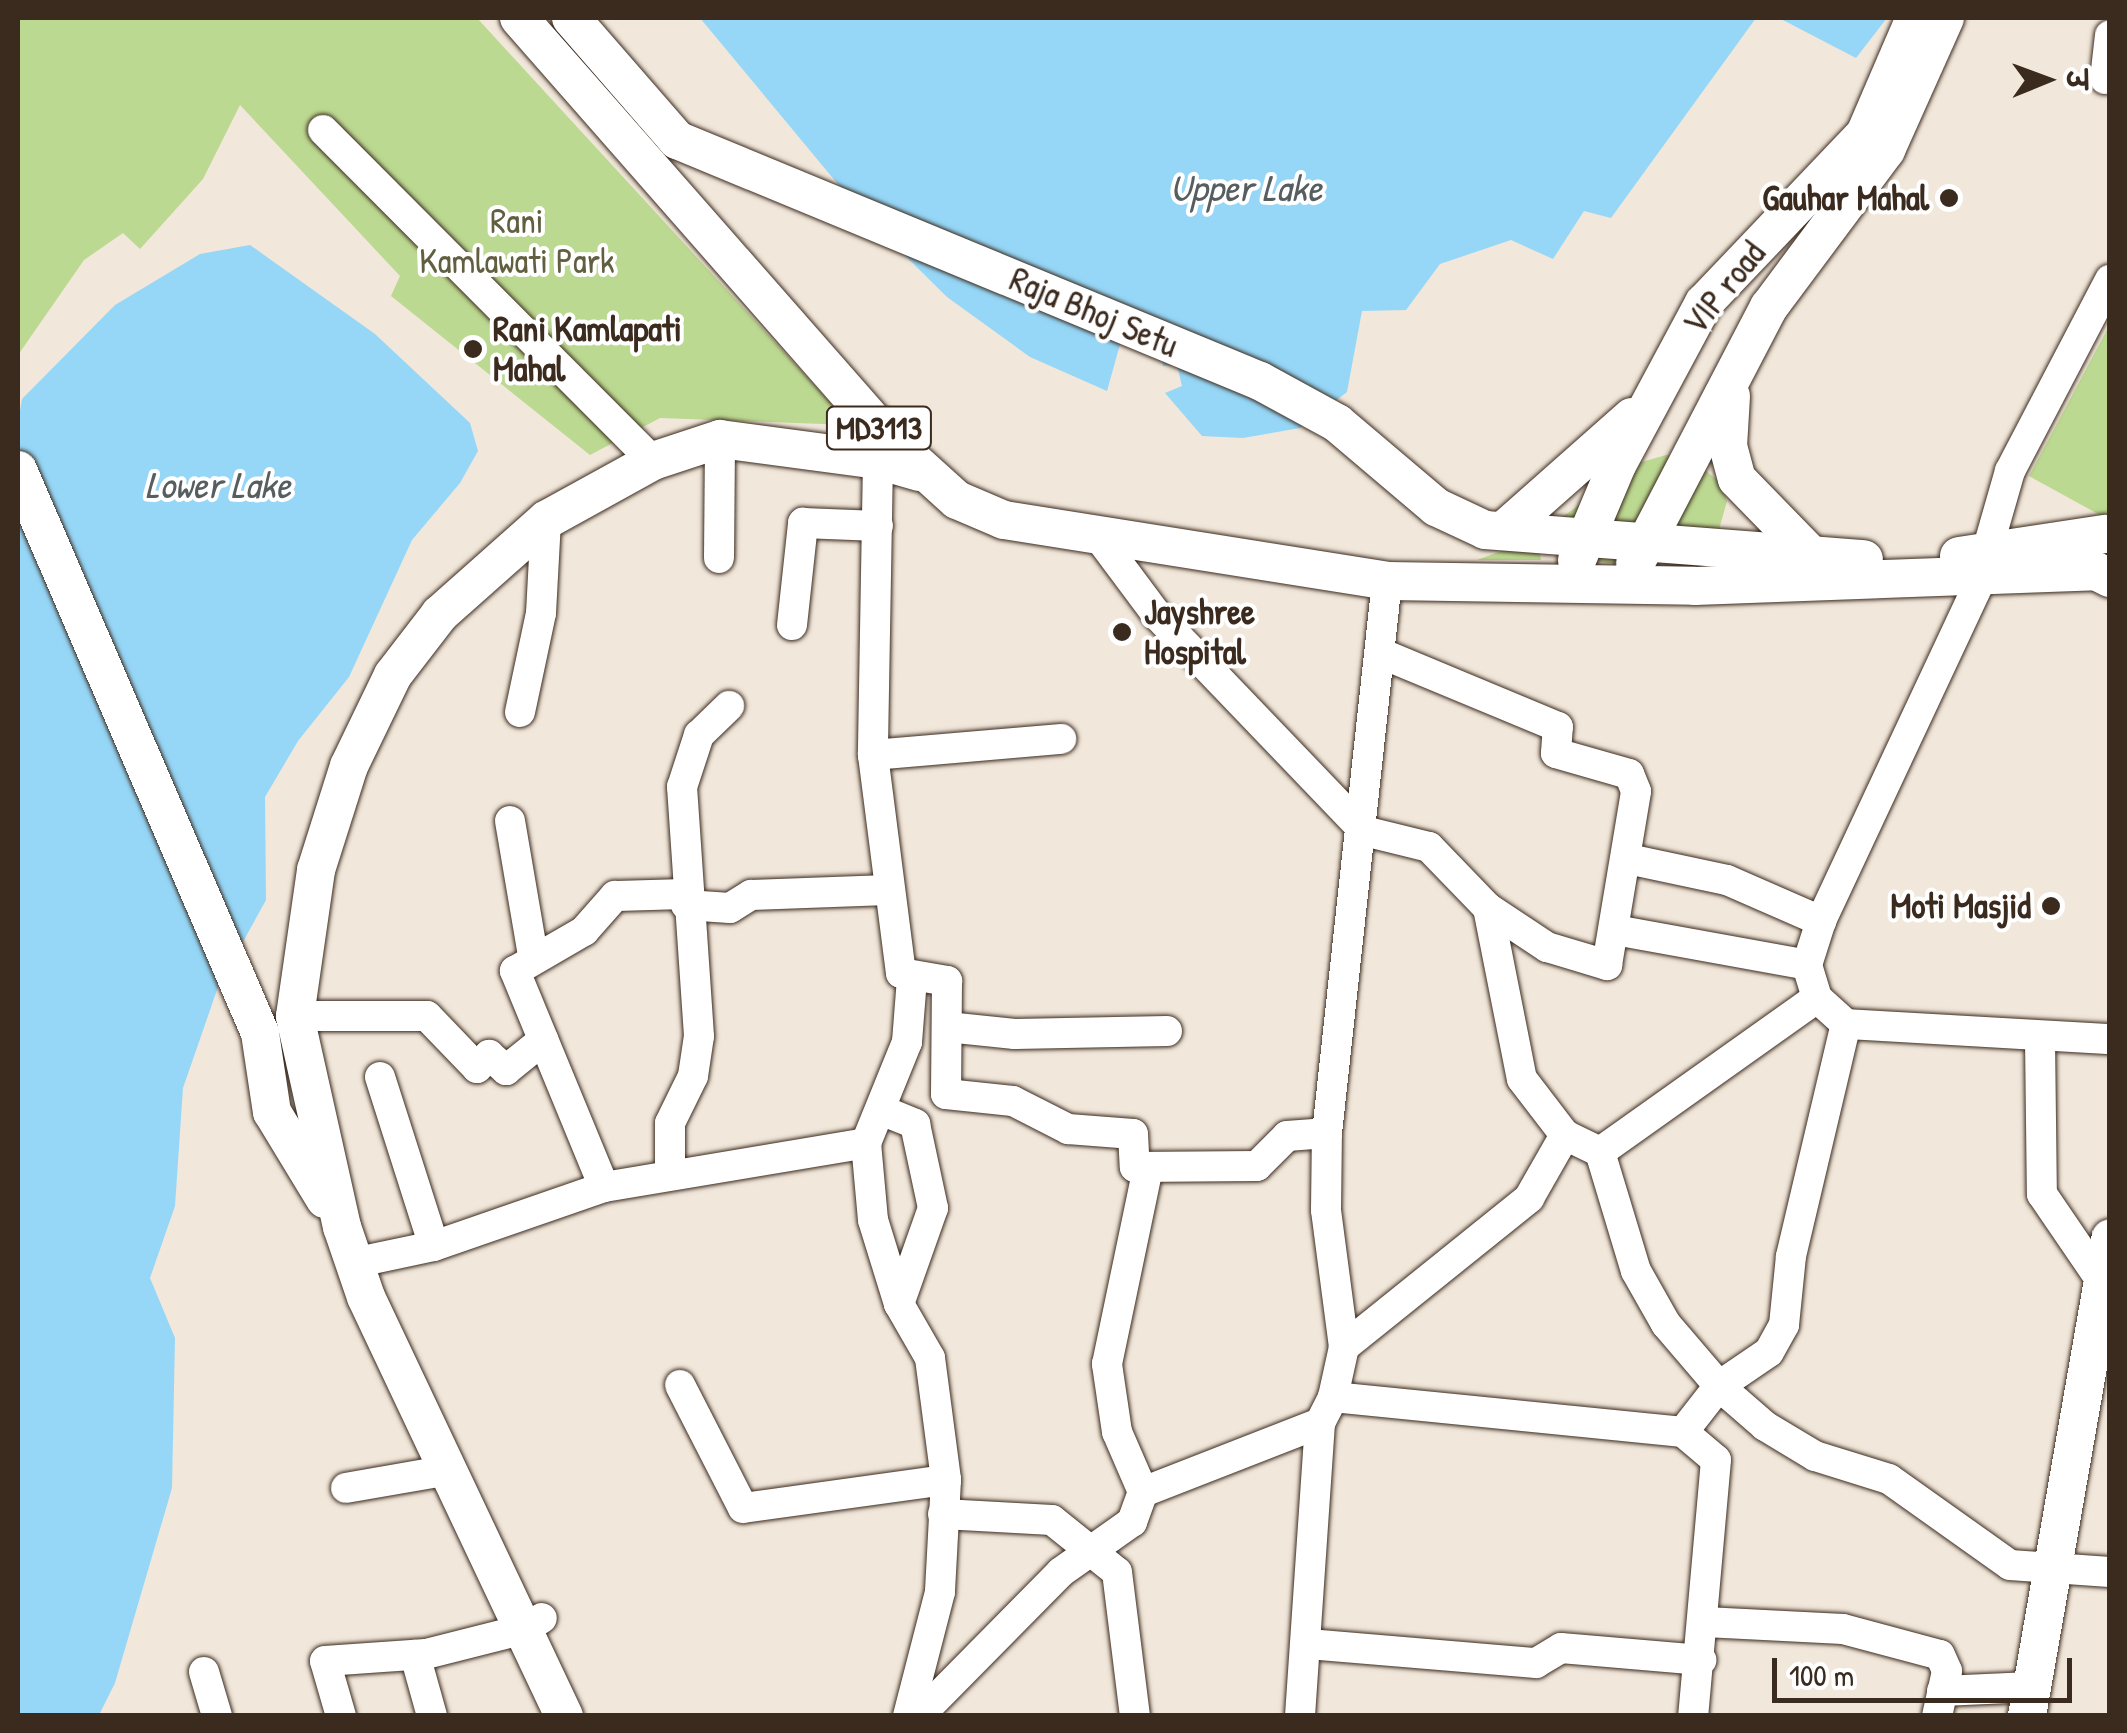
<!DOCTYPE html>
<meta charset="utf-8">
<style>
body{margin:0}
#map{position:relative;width:2127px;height:1733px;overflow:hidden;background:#f1e7da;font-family:"Patrick Hand","Playpen Sans Deva",sans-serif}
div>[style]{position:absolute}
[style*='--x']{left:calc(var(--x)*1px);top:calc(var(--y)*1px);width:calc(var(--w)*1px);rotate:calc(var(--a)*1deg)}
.green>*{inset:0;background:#bcd991}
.water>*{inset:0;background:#96d7f7}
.roads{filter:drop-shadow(0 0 2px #3b2a1e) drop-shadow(0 0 2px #3b2a1e)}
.minor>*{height:30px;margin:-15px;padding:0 15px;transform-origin:15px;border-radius:15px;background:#fff}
.major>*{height:38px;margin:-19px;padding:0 19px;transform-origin:19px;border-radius:19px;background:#fff}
.dots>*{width:28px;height:28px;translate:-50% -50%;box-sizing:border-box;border:5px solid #fff;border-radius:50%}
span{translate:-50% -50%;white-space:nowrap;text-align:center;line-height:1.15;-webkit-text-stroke:8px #fff;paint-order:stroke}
.shield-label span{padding:2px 8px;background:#fff;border:2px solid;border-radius:8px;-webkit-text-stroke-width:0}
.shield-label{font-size:32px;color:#3b2a1e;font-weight:700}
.poi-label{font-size:35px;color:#3b2a1e;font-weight:700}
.right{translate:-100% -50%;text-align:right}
.left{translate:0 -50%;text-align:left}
.park-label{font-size:35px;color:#625f40}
.street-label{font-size:35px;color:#3b2a1e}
.water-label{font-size:38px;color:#565e5f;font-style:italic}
.frame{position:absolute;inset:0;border:20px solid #3b2a1e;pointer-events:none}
.north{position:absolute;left:1997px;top:30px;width:100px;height:100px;-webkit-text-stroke:8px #fff;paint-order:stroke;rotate:89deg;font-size:28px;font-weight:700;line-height:40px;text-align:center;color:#3b2a1e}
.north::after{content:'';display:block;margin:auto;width:35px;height:45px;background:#3b2a1e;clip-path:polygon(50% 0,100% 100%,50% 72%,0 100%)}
.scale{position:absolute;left:1772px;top:1658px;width:300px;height:45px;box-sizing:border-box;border:5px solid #3b2a1e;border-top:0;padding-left:12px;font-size:30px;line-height:35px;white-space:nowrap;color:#3b2a1e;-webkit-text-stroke:8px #fff;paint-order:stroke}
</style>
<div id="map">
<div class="green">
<i style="clip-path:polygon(18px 18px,477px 18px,851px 425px,660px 418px,590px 455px,391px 296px,400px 276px,240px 105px,203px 179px,140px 249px,123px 233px,84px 260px,18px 355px)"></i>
<i style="clip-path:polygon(2109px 326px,2109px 520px,2029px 476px)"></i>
<i style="clip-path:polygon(1666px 455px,1690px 459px,1720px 482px,1727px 501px,1718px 533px,1627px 565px,1583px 560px,1561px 518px,1635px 464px)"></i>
<i style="clip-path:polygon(1535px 524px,1541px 560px,1477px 560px,1512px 547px)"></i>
</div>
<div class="water">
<i style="clip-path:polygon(700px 18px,1756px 18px,1611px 218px,1584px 211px,1553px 259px,1511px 240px,1440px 264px,1406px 310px,1362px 311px,1347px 392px,1300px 428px,1243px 438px,1202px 436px,1165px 393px,1182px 386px,1177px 365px,1163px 366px,1158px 333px,1124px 330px,1107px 391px,1030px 357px,947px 297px,861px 212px)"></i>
<i style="clip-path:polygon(1779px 18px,1887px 18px,1856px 58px)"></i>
<i style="clip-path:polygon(250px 245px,375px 334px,470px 423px,478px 451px,460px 483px,412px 540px,349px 677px,298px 741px,265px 797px,266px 900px,218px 987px,183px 1088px,175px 1206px,150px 1278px,175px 1338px,172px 1488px,115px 1683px,99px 1715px,18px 1716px,18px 422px,22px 399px,115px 305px,200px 254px)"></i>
</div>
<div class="roads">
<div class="minor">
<i style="--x:2105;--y:79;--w:44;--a:-83.5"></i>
<i style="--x:323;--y:130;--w:467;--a:45.1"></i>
<i style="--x:878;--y:460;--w:295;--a:91"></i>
<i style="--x:873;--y:755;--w:220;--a:82.7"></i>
<i style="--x:901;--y:973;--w:47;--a:9.9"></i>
<i style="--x:947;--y:981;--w:113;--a:90.5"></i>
<i style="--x:946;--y:1094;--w:67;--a:6"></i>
<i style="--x:1013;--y:1101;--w:62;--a:27"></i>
<i style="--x:1068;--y:1129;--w:65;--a:4.4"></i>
<i style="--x:1133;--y:1134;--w:33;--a:87"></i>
<i style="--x:1135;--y:1167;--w:122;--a:-0.5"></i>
<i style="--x:1257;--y:1166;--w:42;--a:-45"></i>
<i style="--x:1287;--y:1136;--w:40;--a:-4.3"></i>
<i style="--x:1101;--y:540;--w:94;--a:53.3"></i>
<i style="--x:1157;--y:615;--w:299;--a:46.2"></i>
<i style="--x:1364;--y:831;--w:67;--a:13.8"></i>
<i style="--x:1429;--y:847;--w:85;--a:46"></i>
<i style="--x:1488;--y:908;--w:71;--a:33.5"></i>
<i style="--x:1547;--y:947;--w:63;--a:16.7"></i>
<i style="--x:1607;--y:965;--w:176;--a:-80.5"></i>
<i style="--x:1636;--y:791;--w:18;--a:-112"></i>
<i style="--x:1629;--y:774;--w:76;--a:-164"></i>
<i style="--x:1556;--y:753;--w:26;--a:-86"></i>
<i style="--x:1558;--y:727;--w:193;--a:-157.4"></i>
<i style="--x:1987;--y:551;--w:83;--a:-74"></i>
<i style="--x:2010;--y:471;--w:216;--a:-62.4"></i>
<i style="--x:719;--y:558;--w:119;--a:-89.5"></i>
<i style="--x:1983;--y:575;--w:382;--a:115.1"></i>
<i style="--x:1821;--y:921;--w:46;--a:107.7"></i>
<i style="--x:1807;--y:965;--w:34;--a:73"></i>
<i style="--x:1817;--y:998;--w:39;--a:42"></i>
<i style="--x:1846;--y:1024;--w:264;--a:3.3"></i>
<i style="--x:792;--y:625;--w:103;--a:-83.8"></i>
<i style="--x:803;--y:523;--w:75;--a:2.3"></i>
<i style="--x:520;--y:712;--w:101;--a:-78"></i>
<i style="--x:541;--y:613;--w:93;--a:-86.9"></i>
<i style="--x:873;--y:755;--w:189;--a:-4.9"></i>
<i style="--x:510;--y:821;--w:137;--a:80.3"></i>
<i style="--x:1628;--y:859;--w:101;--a:12"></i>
<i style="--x:1727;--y:880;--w:103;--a:23.6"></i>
<i style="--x:686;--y:905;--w:44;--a:3.9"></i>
<i style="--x:730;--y:908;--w:25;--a:-32"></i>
<i style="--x:751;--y:895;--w:137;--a:-2.1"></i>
<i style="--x:1488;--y:908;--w:174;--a:78.8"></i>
<i style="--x:1522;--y:1079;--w:71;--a:52.5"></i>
<i style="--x:1565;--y:1135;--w:39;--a:26"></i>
<i style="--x:1600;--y:1152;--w:124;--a:73.2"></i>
<i style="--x:1636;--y:1271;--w:61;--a:60.5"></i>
<i style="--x:1666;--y:1324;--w:82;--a:49.5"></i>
<i style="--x:1719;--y:1386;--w:61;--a:41"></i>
<i style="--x:1765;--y:1426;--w:58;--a:31"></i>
<i style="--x:1815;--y:1456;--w:77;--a:17.3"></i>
<i style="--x:1889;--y:1479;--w:148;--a:35.4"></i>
<i style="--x:2010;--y:1565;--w:100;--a:4"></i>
<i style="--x:1615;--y:930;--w:195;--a:10.3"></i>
<i style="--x:295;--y:1016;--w:132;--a:0"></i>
<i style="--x:427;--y:1016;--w:72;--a:46.1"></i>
<i style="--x:477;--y:1068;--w:18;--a:-47"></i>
<i style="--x:489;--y:1055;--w:23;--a:41"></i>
<i style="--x:506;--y:1070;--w:48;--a:-39"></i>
<i style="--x:947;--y:1027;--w:68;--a:5.9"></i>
<i style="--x:1015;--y:1034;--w:152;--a:-1.1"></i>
<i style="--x:2040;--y:1039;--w:155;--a:89.3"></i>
<i style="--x:2042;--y:1194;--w:103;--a:55.7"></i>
<i style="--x:380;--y:1077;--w:177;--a:72.3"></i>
<i style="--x:881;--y:1110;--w:37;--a:22"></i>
<i style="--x:915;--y:1124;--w:86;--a:77.9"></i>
<i style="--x:933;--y:1208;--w:102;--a:109.5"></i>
<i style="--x:866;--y:1143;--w:77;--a:84.8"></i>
<i style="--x:873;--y:1220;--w:88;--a:72.8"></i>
<i style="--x:899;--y:1304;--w:62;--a:60.1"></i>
<i style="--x:930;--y:1358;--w:123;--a:82.5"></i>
<i style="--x:946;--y:1480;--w:112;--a:93.1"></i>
<i style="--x:940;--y:1592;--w:128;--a:104.5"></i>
<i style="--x:1600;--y:1152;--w:266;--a:-35.4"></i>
<i style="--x:670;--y:1173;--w:50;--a:-90"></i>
<i style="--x:670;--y:1123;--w:52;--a:-63.9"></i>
<i style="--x:693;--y:1076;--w:40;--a:-81.5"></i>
<i style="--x:699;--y:1036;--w:250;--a:-93.9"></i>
<i style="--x:682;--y:787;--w:55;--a:-71.9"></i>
<i style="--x:699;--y:735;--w:42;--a:-44"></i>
<i style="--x:604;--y:1187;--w:234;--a:-112.4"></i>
<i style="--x:515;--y:971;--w:80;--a:-30.1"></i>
<i style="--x:584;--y:931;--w:47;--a:-48.5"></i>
<i style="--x:615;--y:896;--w:71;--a:-1.6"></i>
<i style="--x:358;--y:1262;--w:78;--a:-11.9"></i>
<i style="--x:434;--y:1246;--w:180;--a:-19.1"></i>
<i style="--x:604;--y:1187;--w:266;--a:-9.5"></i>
<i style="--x:866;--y:1143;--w:109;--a:-67.9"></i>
<i style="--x:907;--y:1042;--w:63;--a:-85.5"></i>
<i style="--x:1344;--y:1347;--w:238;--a:-38.8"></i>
<i style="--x:1529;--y:1198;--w:73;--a:-60.3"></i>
<i style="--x:680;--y:1385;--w:138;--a:62.9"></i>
<i style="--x:743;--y:1508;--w:205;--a:-7.9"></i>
<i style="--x:1333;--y:1397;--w:352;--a:5.7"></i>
<i style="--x:1683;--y:1432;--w:43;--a:40.3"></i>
<i style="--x:1716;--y:1460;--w:257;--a:95.1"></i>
<i style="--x:1683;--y:1432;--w:58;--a:-52"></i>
<i style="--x:1719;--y:1386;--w:60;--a:-34.2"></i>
<i style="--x:1769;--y:1352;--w:31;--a:-61"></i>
<i style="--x:1784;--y:1325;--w:69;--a:-84.2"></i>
<i style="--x:1791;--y:1256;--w:238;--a:-76.7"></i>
<i style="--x:346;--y:1488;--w:105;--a:-9.9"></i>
<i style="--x:1143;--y:1492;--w:65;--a:-113.4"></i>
<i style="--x:1117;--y:1432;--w:69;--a:-98.4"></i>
<i style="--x:1107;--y:1364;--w:201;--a:-78.2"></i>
<i style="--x:943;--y:1514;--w:109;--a:3.2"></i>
<i style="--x:1052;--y:1520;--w:83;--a:38.7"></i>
<i style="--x:1117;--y:1572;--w:145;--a:82.9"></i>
<i style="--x:1705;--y:1622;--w:138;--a:2.9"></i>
<i style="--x:1843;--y:1629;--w:100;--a:15"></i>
<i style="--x:1940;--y:1655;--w:17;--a:66"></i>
<i style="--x:1947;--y:1671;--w:46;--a:102.5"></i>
<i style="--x:1308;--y:1644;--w:229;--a:4.8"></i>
<i style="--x:1536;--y:1663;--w:29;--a:-31"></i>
<i style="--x:1561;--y:1648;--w:141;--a:4.9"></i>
<i style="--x:415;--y:1655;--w:63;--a:74.4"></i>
<i style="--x:204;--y:1672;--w:46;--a:73.5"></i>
<i style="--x:1942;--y:1691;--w:89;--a:-2.6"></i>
<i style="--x:341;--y:1716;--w:57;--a:-106.2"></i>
<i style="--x:325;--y:1661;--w:101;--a:-4"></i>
<i style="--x:426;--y:1654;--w:102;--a:-14.2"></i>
<i style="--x:525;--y:1629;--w:20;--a:-33"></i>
<i style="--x:919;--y:1716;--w:202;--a:-45.4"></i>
<i style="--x:1061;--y:1572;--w:87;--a:-35.2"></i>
<i style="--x:1132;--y:1522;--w:32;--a:-70"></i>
<i style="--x:1143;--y:1492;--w:190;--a:-21.3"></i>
<i style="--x:1300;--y:1716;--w:294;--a:-86.1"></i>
<i style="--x:1320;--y:1423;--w:29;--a:-63"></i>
<i style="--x:1333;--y:1397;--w:51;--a:-77.6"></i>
<i style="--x:1344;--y:1347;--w:138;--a:-97.5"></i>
<i style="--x:1326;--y:1210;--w:77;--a:-89.3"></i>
<i style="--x:1327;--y:1133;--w:555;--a:-83.8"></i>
</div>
<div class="major">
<i style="--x:519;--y:18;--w:555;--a:48.73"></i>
<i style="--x:885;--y:435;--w:97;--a:42.1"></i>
<i style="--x:957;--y:500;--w:51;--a:23.1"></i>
<i style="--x:1004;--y:520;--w:388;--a:9"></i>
<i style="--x:1387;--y:581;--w:308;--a:0.9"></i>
<i style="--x:1695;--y:586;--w:401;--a:-2.1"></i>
<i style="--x:2096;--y:571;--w:16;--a:27"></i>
<i style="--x:571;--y:18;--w:162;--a:49"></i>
<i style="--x:677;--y:140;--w:631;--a:22.46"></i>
<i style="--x:1260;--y:381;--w:88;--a:28.6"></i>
<i style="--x:1337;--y:423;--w:130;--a:40.3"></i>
<i style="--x:1436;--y:507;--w:54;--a:25.1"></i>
<i style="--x:1485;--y:530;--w:380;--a:4.4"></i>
<i style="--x:1731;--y:396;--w:50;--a:93.4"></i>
<i style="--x:1728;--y:446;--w:34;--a:75"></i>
<i style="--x:1737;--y:479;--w:103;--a:45.8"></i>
<i style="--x:18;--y:470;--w:613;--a:66.74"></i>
<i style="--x:260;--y:1033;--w:80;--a:81.4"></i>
<i style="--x:272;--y:1112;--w:102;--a:58.7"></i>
<i style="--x:1503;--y:531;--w:172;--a:-41.5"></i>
<i style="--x:1959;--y:556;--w:148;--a:-8.6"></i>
<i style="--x:1577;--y:560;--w:103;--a:-67.2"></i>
<i style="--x:1617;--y:465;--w:184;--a:-61.8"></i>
<i style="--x:1704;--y:303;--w:233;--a:-46.4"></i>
<i style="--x:1865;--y:134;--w:126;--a:-66.7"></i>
<i style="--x:1635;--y:564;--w:290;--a:-62.5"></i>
<i style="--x:1769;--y:307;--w:196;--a:-53.3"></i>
<i style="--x:1886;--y:150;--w:145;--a:-65.9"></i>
<i style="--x:564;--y:1716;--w:463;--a:-115.3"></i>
<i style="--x:366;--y:1297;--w:74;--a:-108.9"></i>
<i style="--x:342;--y:1227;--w:216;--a:-102.6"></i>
<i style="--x:295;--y:1016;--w:148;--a:-81.8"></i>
<i style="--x:316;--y:870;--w:109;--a:-72.4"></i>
<i style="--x:349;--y:766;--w:101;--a:-64.2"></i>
<i style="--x:393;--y:675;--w:77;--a:-52.4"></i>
<i style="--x:440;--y:614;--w:142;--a:-41.6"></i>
<i style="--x:546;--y:520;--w:122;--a:-28.9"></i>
<i style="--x:653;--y:461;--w:71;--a:-18.2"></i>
<i style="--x:720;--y:439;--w:159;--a:7.6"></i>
<i style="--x:878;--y:460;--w:43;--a:16.3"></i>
<i style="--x:2027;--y:1716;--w:485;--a:-80.1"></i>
</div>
</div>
<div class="dots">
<i style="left:1949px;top:198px;background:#3b2a1e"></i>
<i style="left:473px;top:349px;background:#3b2a1e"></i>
<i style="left:1122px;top:632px;background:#3b2a1e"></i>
<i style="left:2051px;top:906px;background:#3b2a1e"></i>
</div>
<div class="shield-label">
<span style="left:879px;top:428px">MD3113</span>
</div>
<div class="poi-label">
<span class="right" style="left:1929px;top:198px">Gauhar Mahal</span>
<span class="left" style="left:493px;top:349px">Rani Kamlapati<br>Mahal</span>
<span class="left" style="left:1144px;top:632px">Jayshree<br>Hospital</span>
<span class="right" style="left:2031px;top:906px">Moti Masjid</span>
</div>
<div class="park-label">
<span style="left:517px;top:241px">Rani<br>Kamlawati Park</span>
</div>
<div class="street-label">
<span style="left:1724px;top:288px;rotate:-51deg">VIP road</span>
<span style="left:1094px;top:312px;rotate:23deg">Raja Bhoj Setu</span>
</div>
<div class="water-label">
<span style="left:1246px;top:188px">Upper Lake</span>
<span style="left:218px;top:485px">Lower Lake</span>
</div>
<div class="frame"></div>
<div class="north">उ</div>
<div class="scale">100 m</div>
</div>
